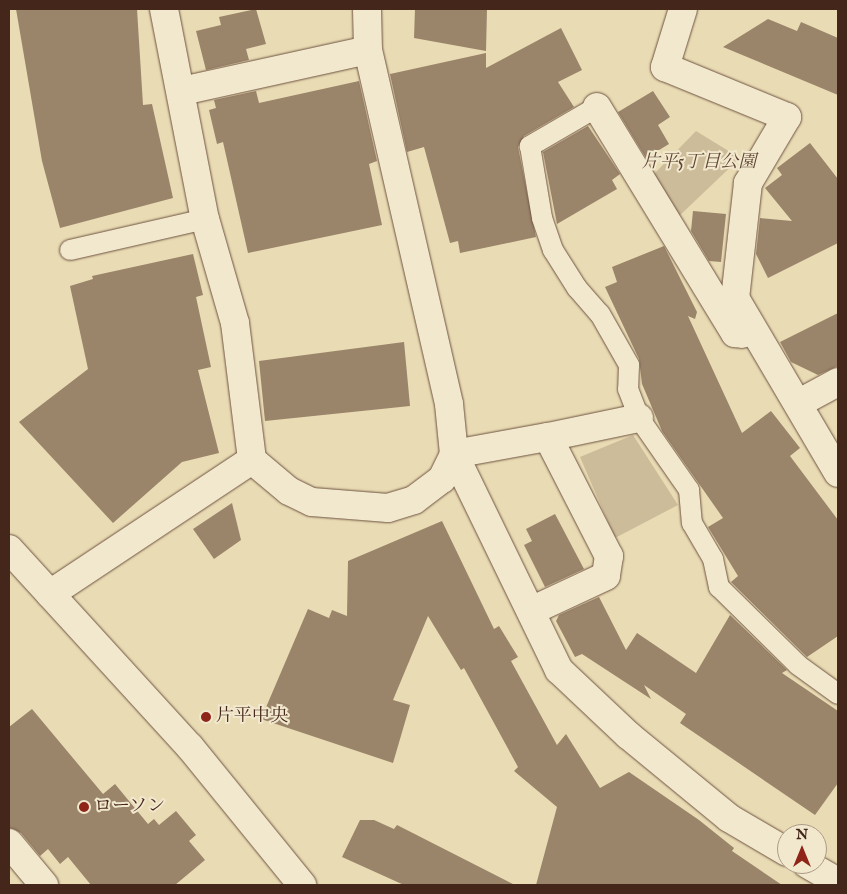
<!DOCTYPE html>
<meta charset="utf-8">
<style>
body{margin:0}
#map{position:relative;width:847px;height:894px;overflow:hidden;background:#e9dbb3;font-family:"IM FELL English","Noto Serif JP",serif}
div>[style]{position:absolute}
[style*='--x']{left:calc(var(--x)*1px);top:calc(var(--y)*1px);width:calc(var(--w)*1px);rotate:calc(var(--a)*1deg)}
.green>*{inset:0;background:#cdbc99}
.building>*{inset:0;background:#9a846a}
.roads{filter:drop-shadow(0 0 1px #6e5341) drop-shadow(0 0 1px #6e5341)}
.lane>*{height:20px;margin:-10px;padding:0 10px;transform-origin:10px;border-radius:10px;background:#f1e8ce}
.street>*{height:28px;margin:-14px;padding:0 14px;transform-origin:14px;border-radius:14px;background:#f1e8ce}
.secondary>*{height:28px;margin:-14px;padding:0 14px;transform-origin:14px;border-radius:14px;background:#f1e8ce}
.dots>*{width:14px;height:14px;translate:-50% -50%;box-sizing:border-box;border:2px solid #f1e8ce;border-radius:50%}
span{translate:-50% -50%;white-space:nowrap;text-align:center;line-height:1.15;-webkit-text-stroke:4px #f1e8ce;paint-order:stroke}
.park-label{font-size:18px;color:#604434;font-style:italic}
.poi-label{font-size:18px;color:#45261b}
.left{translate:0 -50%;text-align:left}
.frame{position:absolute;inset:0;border:10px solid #45261b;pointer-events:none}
.north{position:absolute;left:777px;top:824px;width:50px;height:50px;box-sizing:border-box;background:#f1e8ce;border:1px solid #ac9a86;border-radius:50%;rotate:0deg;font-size:14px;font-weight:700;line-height:20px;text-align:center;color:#45261b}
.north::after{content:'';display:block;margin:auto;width:18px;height:22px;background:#8f2418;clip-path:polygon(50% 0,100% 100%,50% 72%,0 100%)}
</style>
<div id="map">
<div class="green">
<i style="clip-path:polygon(696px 131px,740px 158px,676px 219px,653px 175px)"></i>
<i style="clip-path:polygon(633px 435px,678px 505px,615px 538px,580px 457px)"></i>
</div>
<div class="building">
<i style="clip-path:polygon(16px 9px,137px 9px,143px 105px,152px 104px,173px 198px,60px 228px,42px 161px)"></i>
<i style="clip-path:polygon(256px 9px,266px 44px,246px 49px,249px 60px,206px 70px,196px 31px,221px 25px,219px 17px)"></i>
<i style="clip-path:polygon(415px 9px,487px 9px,486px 51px,414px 38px)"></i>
<i style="clip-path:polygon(768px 19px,797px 31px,801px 22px,838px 38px,838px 95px,723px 47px)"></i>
<i style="clip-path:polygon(561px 28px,582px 70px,558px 82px,574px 107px,524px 136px,518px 147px,536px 237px,460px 253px,458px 241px,450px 243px,424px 147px,407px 152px,390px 74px,486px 53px,486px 68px)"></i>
<i style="clip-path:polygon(359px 81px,377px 161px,369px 164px,382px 225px,248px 253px,223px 142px,217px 144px,209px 110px,216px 108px,214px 100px,256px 91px,259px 103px)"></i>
<i style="clip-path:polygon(653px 91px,670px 117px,658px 125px,669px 144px,646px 158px,618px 112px)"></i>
<i style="clip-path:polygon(588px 126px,620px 174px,612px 180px,617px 189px,557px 224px,543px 152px)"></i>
<i style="clip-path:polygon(810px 143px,838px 179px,838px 243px,768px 278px,756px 254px,760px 218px,792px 221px,765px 188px,782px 175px,777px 168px)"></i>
<i style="clip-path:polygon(693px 211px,726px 214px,721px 262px,709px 261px,691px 231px)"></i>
<i style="clip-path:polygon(664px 246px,697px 312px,695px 319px,688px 316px,742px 433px,771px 411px,800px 448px,790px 456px,838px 520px,838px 636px,807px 657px,731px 582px,738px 576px,708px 527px,723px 518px,662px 431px,642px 384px,639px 359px,605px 287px,617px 282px,612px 267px)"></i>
<i style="clip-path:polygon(193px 254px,203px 295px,196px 297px,211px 367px,198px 370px,219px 453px,182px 462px,113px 523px,19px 422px,88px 369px,70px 286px,93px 279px,92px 276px)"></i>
<i style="clip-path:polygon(838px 313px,838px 366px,818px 375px,791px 362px,780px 342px)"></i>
<i style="clip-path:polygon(404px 342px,410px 406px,265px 421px,259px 361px)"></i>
<i style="clip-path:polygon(232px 503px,241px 540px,214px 559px,193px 529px)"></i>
<i style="clip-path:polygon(555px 514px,584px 569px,545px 587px,524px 545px,532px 541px,526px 529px)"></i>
<i style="clip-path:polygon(442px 521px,494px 629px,499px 626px,518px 657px,511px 661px,557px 745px,566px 734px,600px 788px,629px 772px,699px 820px,734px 848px,732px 851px,782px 885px,536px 885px,557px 807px,514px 771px,518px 767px,464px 668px,461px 670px,428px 616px,393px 700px,410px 705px,393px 763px,261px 719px,308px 609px,329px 618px,332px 610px,347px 616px,348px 561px)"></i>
<i style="clip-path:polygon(599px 597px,626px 650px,637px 633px,696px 673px,730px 615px,787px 670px,782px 673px,838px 711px,838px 783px,815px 815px,680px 723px,686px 714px,644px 685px,651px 699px,582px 654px,575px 657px,556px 621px,559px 615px)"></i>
<i style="clip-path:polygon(32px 709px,103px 794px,115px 784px,148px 824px,154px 819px,159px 825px,176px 811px,196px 835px,189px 841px,205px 860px,175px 885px,91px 885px,68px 857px,60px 864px,48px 849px,40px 856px,21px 833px,9px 828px,9px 727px)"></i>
<i style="clip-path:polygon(360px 820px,374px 820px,394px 829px,397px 825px,515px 885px,404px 885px,342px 857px)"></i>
</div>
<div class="roads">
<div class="lane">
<i style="--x:597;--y:107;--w:78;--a:149.8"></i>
<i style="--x:530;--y:146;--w:73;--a:80.5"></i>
<i style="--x:542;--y:218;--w:34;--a:71"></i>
<i style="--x:553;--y:250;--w:45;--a:57.7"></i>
<i style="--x:577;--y:288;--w:35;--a:49"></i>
<i style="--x:600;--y:314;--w:59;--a:60.4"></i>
<i style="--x:629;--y:365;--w:24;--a:92"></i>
<i style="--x:628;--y:389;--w:31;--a:69"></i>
<i style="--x:639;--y:418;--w:88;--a:55.2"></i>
<i style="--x:689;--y:490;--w:33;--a:85"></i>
<i style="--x:692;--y:523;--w:42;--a:59.7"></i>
<i style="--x:713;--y:559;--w:29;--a:78"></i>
<i style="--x:719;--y:587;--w:111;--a:44.6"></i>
<i style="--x:798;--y:665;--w:49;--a:35.9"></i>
<i style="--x:70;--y:250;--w:139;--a:-12.9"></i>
</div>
<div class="street">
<i style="--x:164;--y:9;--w:214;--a:79"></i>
<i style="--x:205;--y:219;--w:108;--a:73.9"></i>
<i style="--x:235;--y:323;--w:138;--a:82.9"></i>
<i style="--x:252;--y:460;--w:48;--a:40"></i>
<i style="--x:289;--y:491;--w:25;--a:26"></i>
<i style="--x:312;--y:502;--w:76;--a:4.5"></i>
<i style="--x:388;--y:508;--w:27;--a:-17"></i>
<i style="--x:414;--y:500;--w:35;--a:-37"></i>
<i style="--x:442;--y:479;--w:28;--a:-64"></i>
<i style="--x:454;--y:454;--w:96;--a:-10.3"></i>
<i style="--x:548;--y:437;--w:134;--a:62.9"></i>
<i style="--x:609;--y:556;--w:20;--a:99"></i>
<i style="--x:606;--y:576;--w:81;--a:155"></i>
<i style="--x:367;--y:9;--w:41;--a:88.6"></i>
<i style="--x:368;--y:50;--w:363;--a:77.1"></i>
<i style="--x:449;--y:404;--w:50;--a:84.3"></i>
<i style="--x:454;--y:454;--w:240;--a:64.1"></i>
<i style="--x:559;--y:670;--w:95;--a:43.3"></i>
<i style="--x:628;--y:735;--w:131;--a:39.4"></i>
<i style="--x:729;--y:818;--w:67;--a:30.4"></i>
<i style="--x:683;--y:9;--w:61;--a:107.2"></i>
<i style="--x:665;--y:67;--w:132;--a:22.3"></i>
<i style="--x:787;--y:117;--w:77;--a:120.6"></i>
<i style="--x:748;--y:183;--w:116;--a:96.4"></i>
<i style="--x:735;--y:298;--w:203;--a:59.5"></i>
<i style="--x:182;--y:91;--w:190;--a:-12.4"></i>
<i style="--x:597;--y:107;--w:265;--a:58.6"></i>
<i style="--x:735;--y:333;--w:7;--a:8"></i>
<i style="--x:801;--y:402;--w:42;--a:-28.4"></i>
<i style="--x:548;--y:437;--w:93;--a:-11.8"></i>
<i style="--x:50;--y:594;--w:242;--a:-33.6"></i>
<i style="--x:9;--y:843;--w:55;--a:50.2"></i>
<i style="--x:807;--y:864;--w:36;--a:30"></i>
</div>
<div class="secondary">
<i style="--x:9;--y:549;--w:268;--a:47.6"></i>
<i style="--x:190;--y:747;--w:178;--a:50.9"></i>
</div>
</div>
<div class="dots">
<i style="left:206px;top:717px;background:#8f2418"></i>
<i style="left:84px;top:807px;background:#8f2418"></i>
</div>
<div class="park-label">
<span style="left:699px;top:163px">片平5丁目公園</span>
</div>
<div class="poi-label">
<span class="left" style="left:216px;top:717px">片平中央</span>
<span class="left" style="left:94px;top:807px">ローソン</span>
</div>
<div class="frame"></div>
<div class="north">N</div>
</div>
